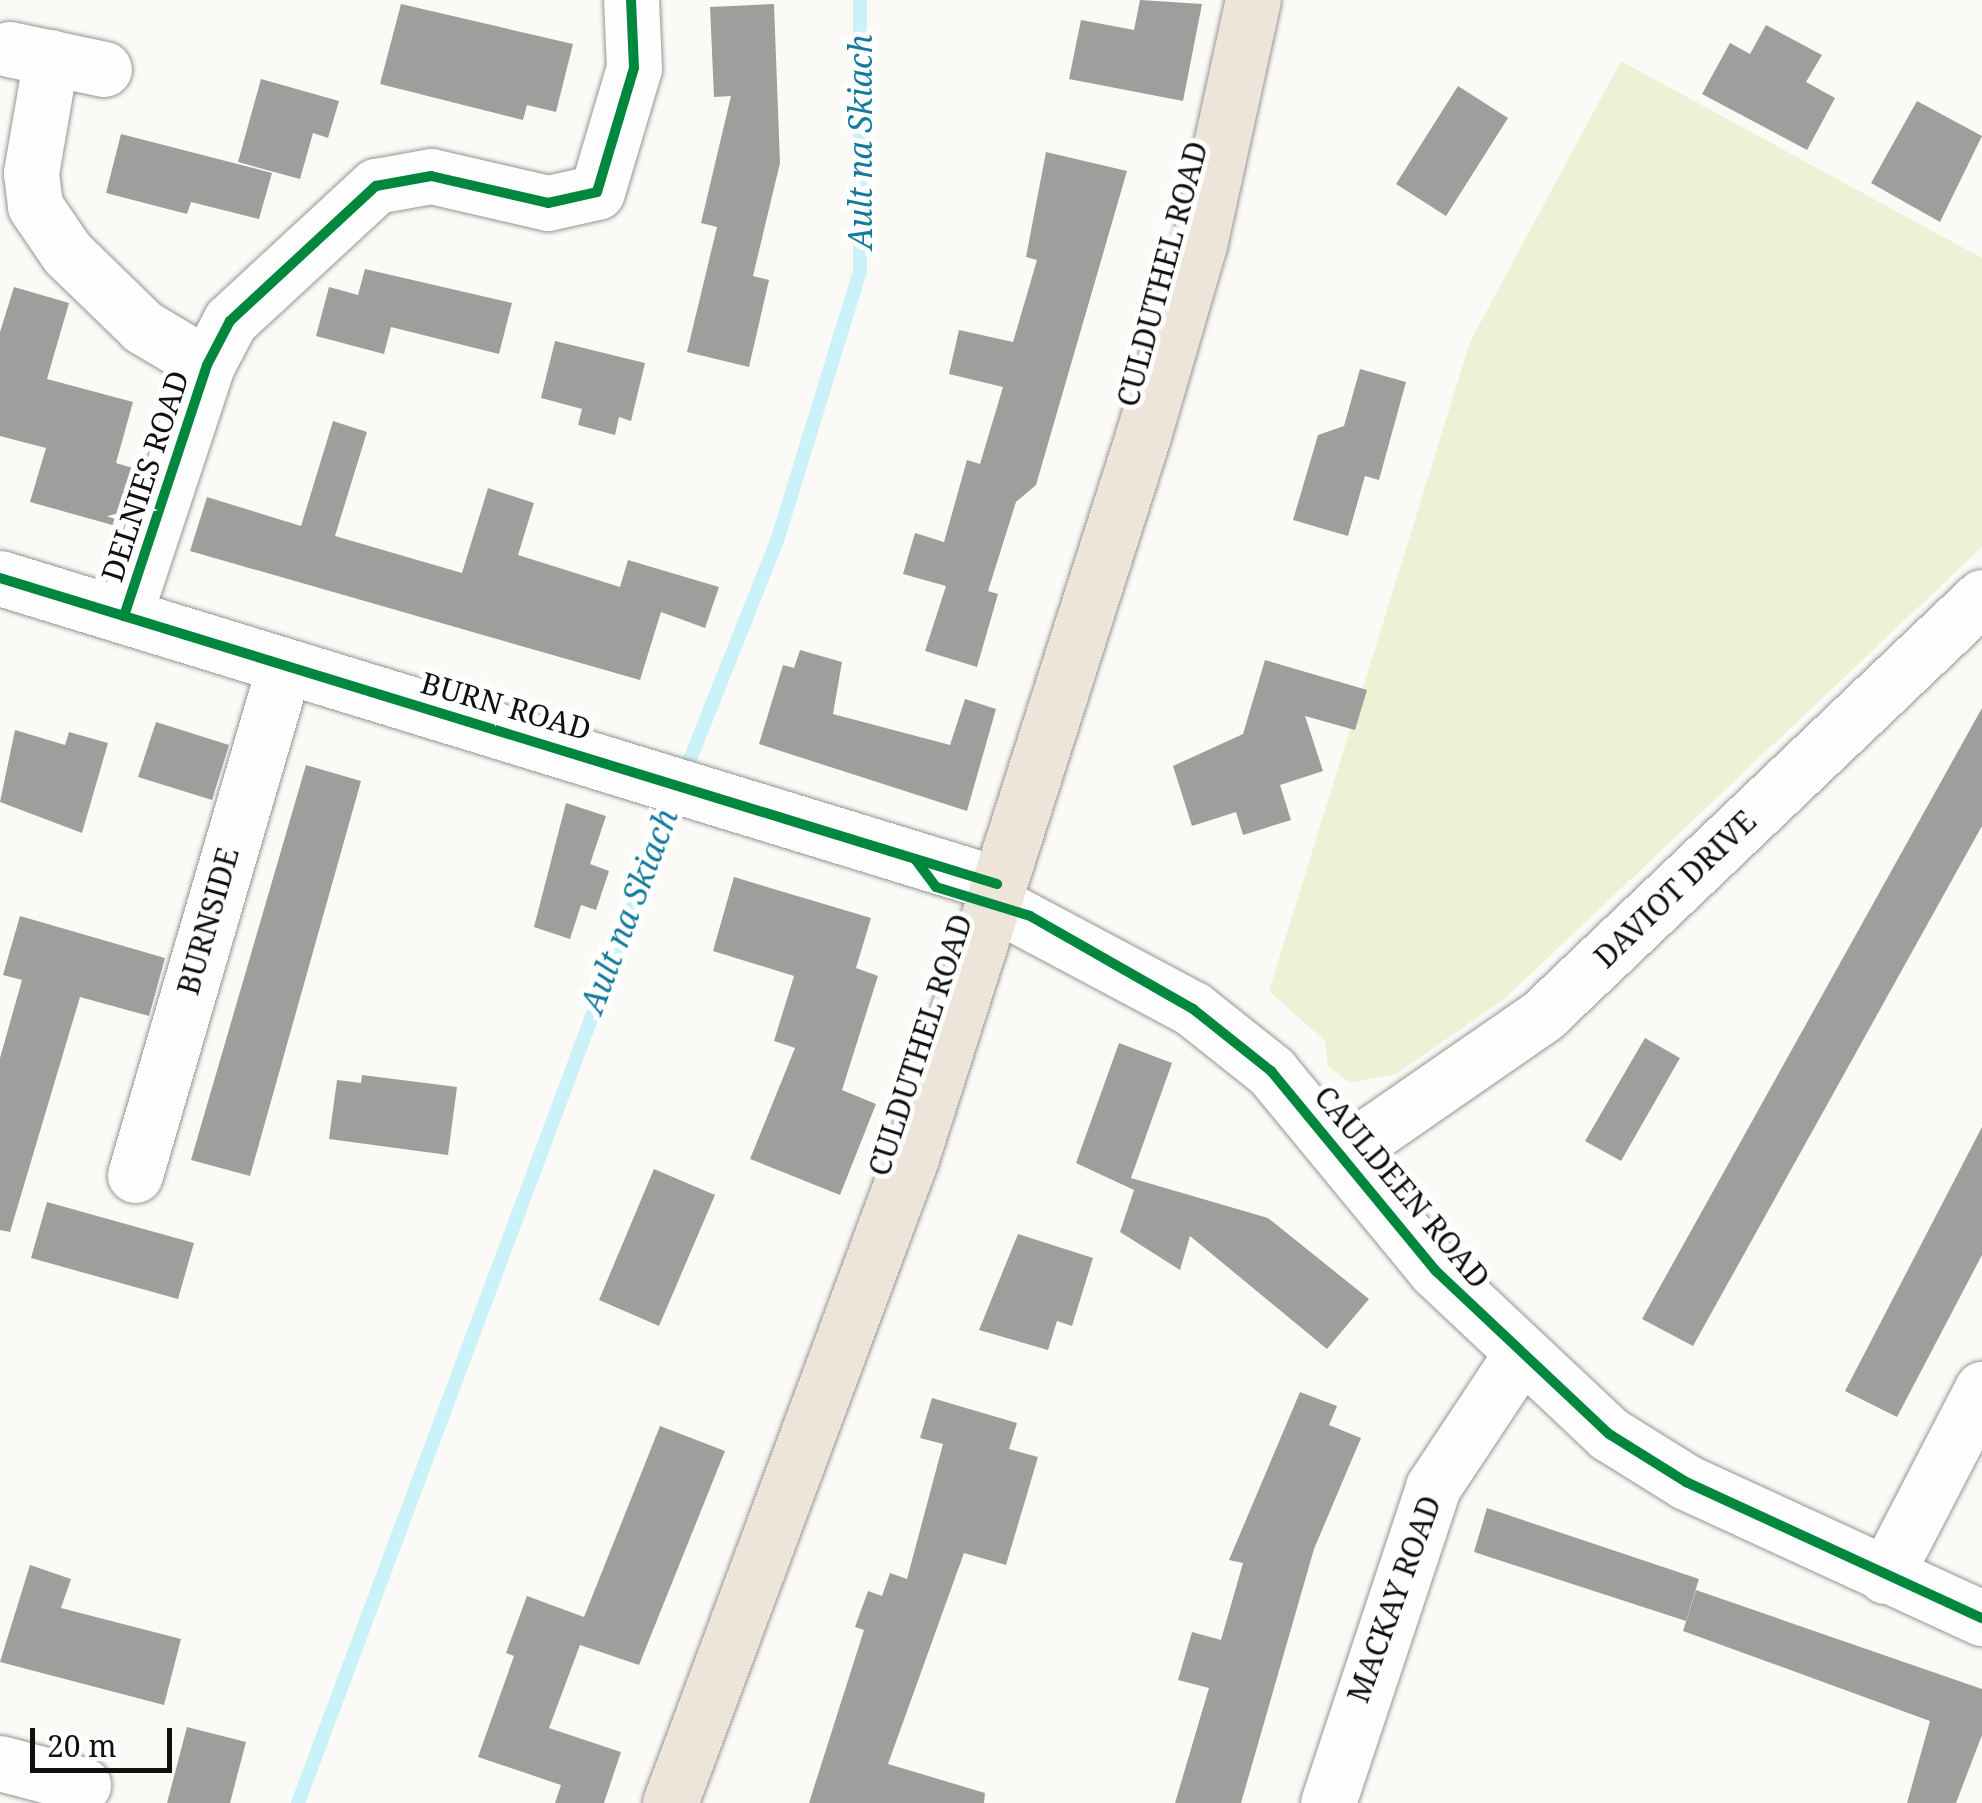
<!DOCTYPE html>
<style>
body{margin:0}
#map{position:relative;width:1982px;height:1803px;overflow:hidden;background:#fcfaf7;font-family:"Noto Serif",serif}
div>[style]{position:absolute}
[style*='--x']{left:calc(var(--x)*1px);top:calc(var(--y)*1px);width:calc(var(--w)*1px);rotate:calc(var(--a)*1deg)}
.green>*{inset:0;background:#ecf2d5}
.stream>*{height:14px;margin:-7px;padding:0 7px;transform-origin:7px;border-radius:7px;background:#cbf2f8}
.building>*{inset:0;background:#a09e9c}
.roads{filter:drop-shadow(0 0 2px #969594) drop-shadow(0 0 2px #969594)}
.minor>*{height:55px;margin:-27.5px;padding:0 27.5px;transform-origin:27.5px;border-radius:27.5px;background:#fffefe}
.major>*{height:55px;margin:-27.5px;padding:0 27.5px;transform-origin:27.5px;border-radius:27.5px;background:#eee5da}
.cycleway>*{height:10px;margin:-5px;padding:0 5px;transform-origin:5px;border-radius:5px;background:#00873e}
span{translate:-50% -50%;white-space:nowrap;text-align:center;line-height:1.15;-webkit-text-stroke:10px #fff;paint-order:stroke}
.street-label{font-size:30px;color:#101010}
.water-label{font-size:32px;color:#127b9b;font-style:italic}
.scale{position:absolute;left:30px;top:1728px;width:142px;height:45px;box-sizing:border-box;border:5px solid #101010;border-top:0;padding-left:12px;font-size:30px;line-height:35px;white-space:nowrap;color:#101010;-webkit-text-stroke:8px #fff;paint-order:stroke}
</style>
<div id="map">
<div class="green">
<i style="clip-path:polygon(1621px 61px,1982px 258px,1982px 547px,1503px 1000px,1396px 1074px,1350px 1083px,1328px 1066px,1325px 1041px,1269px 991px,1470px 342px)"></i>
</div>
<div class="stream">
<i style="--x:683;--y:777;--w:254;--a:-68.3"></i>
<i style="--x:777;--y:541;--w:282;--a:-72.9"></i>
<i style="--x:860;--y:272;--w:272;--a:-90"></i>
<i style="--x:298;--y:1803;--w:1074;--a:-69.51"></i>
</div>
<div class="building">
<i style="clip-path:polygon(1140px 0,1202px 4px,1183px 101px,1069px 79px,1081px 20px,1134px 30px)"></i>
<i style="clip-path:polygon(401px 4px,573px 44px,556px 112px,527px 105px,523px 120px,380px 84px)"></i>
<i style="clip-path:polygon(774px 4px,780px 163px,753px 276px,769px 280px,749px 367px,687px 352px,717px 227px,701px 223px,731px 96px,714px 97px,710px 7px)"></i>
<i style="clip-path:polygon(1766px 25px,1822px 55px,1806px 82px,1835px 98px,1807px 150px,1702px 94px,1730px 43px,1750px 54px)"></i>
<i style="clip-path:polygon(261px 79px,339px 101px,328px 138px,313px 133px,300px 179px,238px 162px)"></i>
<i style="clip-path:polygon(1458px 86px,1508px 118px,1446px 216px,1396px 184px)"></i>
<i style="clip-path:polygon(1917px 101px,1982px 136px,1940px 222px,1871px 183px)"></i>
<i style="clip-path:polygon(121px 134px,272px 173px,259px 219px,191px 202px,187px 214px,106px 193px)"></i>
<i style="clip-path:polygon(1046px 152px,1127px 171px,1036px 485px,1016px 502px,988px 591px,998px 594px,977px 667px,925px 651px,946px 586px,903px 574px,915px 533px,944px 542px,967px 460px,980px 464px,1003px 387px,949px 374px,959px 330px,1013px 342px,1037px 260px,1026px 257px)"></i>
<i style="clip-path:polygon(365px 269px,512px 303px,499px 354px,391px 327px,384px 354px,316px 336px,329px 287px,358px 295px)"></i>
<i style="clip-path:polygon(14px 287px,69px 303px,47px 379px,133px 402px,116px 463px,133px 468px,116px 526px,30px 502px,46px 448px,0 436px,0 332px)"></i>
<i style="clip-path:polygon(555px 341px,645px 363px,631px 421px,619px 417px,615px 435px,578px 425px,582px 409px,541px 398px)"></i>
<i style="clip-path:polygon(1360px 369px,1406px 382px,1379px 480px,1365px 476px,1348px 536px,1293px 520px,1318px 435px,1344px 426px)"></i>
<i style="clip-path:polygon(333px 421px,367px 432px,335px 536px,462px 573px,488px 488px,534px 503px,518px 555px,620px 587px,628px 560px,719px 587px,705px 628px,661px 612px,640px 680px,190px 551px,207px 497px,301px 526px)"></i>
<i style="clip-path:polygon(800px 650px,842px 662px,833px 714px,950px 745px,965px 699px,996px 709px,967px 811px,759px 744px,783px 665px,794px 668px)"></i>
<i style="clip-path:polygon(1265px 660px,1367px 690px,1355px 730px,1305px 716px,1323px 771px,1280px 785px,1291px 820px,1243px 835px,1236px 812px,1192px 826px,1173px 766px,1243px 734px)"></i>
<i style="clip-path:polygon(1982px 708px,1982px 826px,1693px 1346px,1642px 1319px)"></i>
<i style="clip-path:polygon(156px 722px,229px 745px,212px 800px,138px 777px)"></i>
<i style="clip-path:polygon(15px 730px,65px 745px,69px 732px,108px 743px,82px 833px,0 802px)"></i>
<i style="clip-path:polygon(306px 765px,361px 781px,250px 1176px,191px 1160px)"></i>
<i style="clip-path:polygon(566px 803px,606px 816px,590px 864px,609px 871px,596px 910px,581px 905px,570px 939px,534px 927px)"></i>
<i style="clip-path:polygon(734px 877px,871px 918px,856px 968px,878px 976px,842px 1090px,876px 1104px,840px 1195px,750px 1159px,795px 1048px,774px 1041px,794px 976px,713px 951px)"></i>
<i style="clip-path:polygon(20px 916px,165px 958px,149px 1016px,80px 997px,10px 1232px,0 1230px,0 1058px,22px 980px,3px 975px)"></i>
<i style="clip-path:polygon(1645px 1038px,1680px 1058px,1621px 1161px,1585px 1141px)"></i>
<i style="clip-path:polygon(1119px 1043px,1172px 1063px,1131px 1178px,1268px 1218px,1369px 1299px,1327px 1349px,1190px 1236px,1180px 1270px,1120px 1232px,1134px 1190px,1076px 1163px)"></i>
<i style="clip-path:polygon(362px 1075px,457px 1087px,448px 1155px,329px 1139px,337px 1080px,361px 1083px)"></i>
<i style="clip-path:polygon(1982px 1127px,1982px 1255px,1897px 1417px,1845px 1391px)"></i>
<i style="clip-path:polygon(654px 1169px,715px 1195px,659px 1326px,599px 1300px)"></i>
<i style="clip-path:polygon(47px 1202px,194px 1243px,178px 1299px,31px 1258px)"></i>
<i style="clip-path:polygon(1018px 1234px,1093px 1258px,1072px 1326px,1057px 1321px,1048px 1350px,979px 1330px)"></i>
<i style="clip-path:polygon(1300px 1392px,1337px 1406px,1329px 1425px,1361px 1438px,1314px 1549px,1241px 1803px,1175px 1803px,1209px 1688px,1178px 1680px,1192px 1632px,1221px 1640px,1243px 1563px,1229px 1560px)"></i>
<i style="clip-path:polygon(932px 1398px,1017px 1423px,1009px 1449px,1038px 1457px,1006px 1565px,964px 1553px,888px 1764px,985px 1793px,984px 1803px,809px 1803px,864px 1630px,855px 1627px,868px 1591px,882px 1596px,890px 1573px,907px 1579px,943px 1444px,920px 1438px)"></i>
<i style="clip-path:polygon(660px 1426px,725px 1451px,639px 1665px,580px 1645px,549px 1728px,621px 1752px,604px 1803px,555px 1803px,561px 1785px,478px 1757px,514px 1656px,506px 1653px,527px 1596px,584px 1617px)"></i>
<i style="clip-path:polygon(1487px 1508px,1699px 1579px,1686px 1621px,1474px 1552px)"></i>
<i style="clip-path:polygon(30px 1565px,71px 1579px,61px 1608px,181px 1639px,164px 1705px,0 1662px)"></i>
<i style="clip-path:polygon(1696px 1590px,1982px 1689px,1982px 1735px,1956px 1803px,1907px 1803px,1930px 1721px,1683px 1631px)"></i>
<i style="clip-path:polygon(187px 1727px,246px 1742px,230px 1803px,167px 1803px)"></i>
</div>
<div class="roads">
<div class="minor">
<i style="--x:9;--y:49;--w:97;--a:11.9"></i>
<i style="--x:51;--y:57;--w:118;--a:99.8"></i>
<i style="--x:31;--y:173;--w:33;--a:83"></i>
<i style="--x:35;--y:206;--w:57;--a:55.8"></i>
<i style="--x:67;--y:253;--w:106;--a:44.2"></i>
<i style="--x:143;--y:327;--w:74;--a:30.7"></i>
<i style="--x:0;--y:578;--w:1043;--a:17.06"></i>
<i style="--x:124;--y:616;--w:264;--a:-71.7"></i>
<i style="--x:207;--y:365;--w:50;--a:-62.4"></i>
<i style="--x:230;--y:321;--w:199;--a:-42.8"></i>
<i style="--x:376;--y:186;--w:56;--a:-10.3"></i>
<i style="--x:431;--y:176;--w:120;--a:13"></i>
<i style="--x:548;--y:203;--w:50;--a:-12.7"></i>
<i style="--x:597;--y:192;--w:129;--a:-73.4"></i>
<i style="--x:634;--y:68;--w:68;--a:-92.5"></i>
<i style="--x:992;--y:902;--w:228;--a:28"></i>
<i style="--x:1193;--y:1009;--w:100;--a:38.5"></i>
<i style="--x:1271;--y:1071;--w:259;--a:50.5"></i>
<i style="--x:1436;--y:1271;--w:238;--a:43.3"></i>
<i style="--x:1609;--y:1434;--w:91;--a:31.9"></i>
<i style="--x:1686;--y:1482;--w:326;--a:24.7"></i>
<i style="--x:1344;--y:1153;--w:242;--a:-34.7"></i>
<i style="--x:1543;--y:1015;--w:606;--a:-43.6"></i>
<i style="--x:135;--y:1175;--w:529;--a:-73.65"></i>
<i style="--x:1885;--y:1576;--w:211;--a:-62.6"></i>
<i style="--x:0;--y:1763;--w:86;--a:14.8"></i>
<i style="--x:1328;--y:1803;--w:333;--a:-71.6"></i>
<i style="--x:1433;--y:1487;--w:156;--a:-56.5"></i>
</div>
<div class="major">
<i style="--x:670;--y:1803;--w:689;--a:-69.51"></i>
<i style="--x:911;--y:1158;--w:758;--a:-72.19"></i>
<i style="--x:1143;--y:436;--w:199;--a:-73.7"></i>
<i style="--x:1199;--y:245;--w:251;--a:-77.6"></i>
</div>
</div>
<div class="cycleway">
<i style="--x:0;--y:578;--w:1043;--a:17.06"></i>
<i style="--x:124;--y:616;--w:264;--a:-71.7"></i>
<i style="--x:207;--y:365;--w:50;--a:-62.4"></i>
<i style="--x:230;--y:321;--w:199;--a:-42.8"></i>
<i style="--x:376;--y:186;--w:56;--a:-10.3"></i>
<i style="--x:431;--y:176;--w:120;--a:13"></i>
<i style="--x:548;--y:203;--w:50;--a:-12.7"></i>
<i style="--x:597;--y:192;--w:129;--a:-73.4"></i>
<i style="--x:634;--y:68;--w:68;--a:-92.5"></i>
<i style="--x:915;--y:859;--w:35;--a:53"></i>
<i style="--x:936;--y:887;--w:98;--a:17.1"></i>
<i style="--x:1030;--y:916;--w:188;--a:29.7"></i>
<i style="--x:1193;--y:1009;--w:100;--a:38.5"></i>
<i style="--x:1271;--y:1071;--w:259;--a:50.5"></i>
<i style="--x:1436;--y:1271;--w:238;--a:43.3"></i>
<i style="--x:1609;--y:1434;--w:91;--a:31.9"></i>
<i style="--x:1686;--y:1482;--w:326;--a:24.7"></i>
</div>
<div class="street-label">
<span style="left:1162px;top:274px;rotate:-75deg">CULDUTHEL ROAD</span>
<span style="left:145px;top:476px;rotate:-72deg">DELNIES ROAD</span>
<span style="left:506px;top:706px;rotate:16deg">BURN ROAD</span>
<span style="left:1675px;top:889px;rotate:-44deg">DAVIOT DRIVE</span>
<span style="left:208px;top:921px;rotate:-74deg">BURNSIDE</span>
<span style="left:920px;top:1045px;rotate:-72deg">CULDUTHEL ROAD</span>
<span style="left:1402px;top:1187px;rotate:50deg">CAULDEEN ROAD</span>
<span style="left:1394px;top:1599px;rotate:-70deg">MACKAY ROAD</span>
</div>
<div class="water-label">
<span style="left:860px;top:142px;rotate:-90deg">Ault na Skiach</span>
<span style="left:629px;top:911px;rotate:-69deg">Ault na Skiach</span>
</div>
<div class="scale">20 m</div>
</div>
